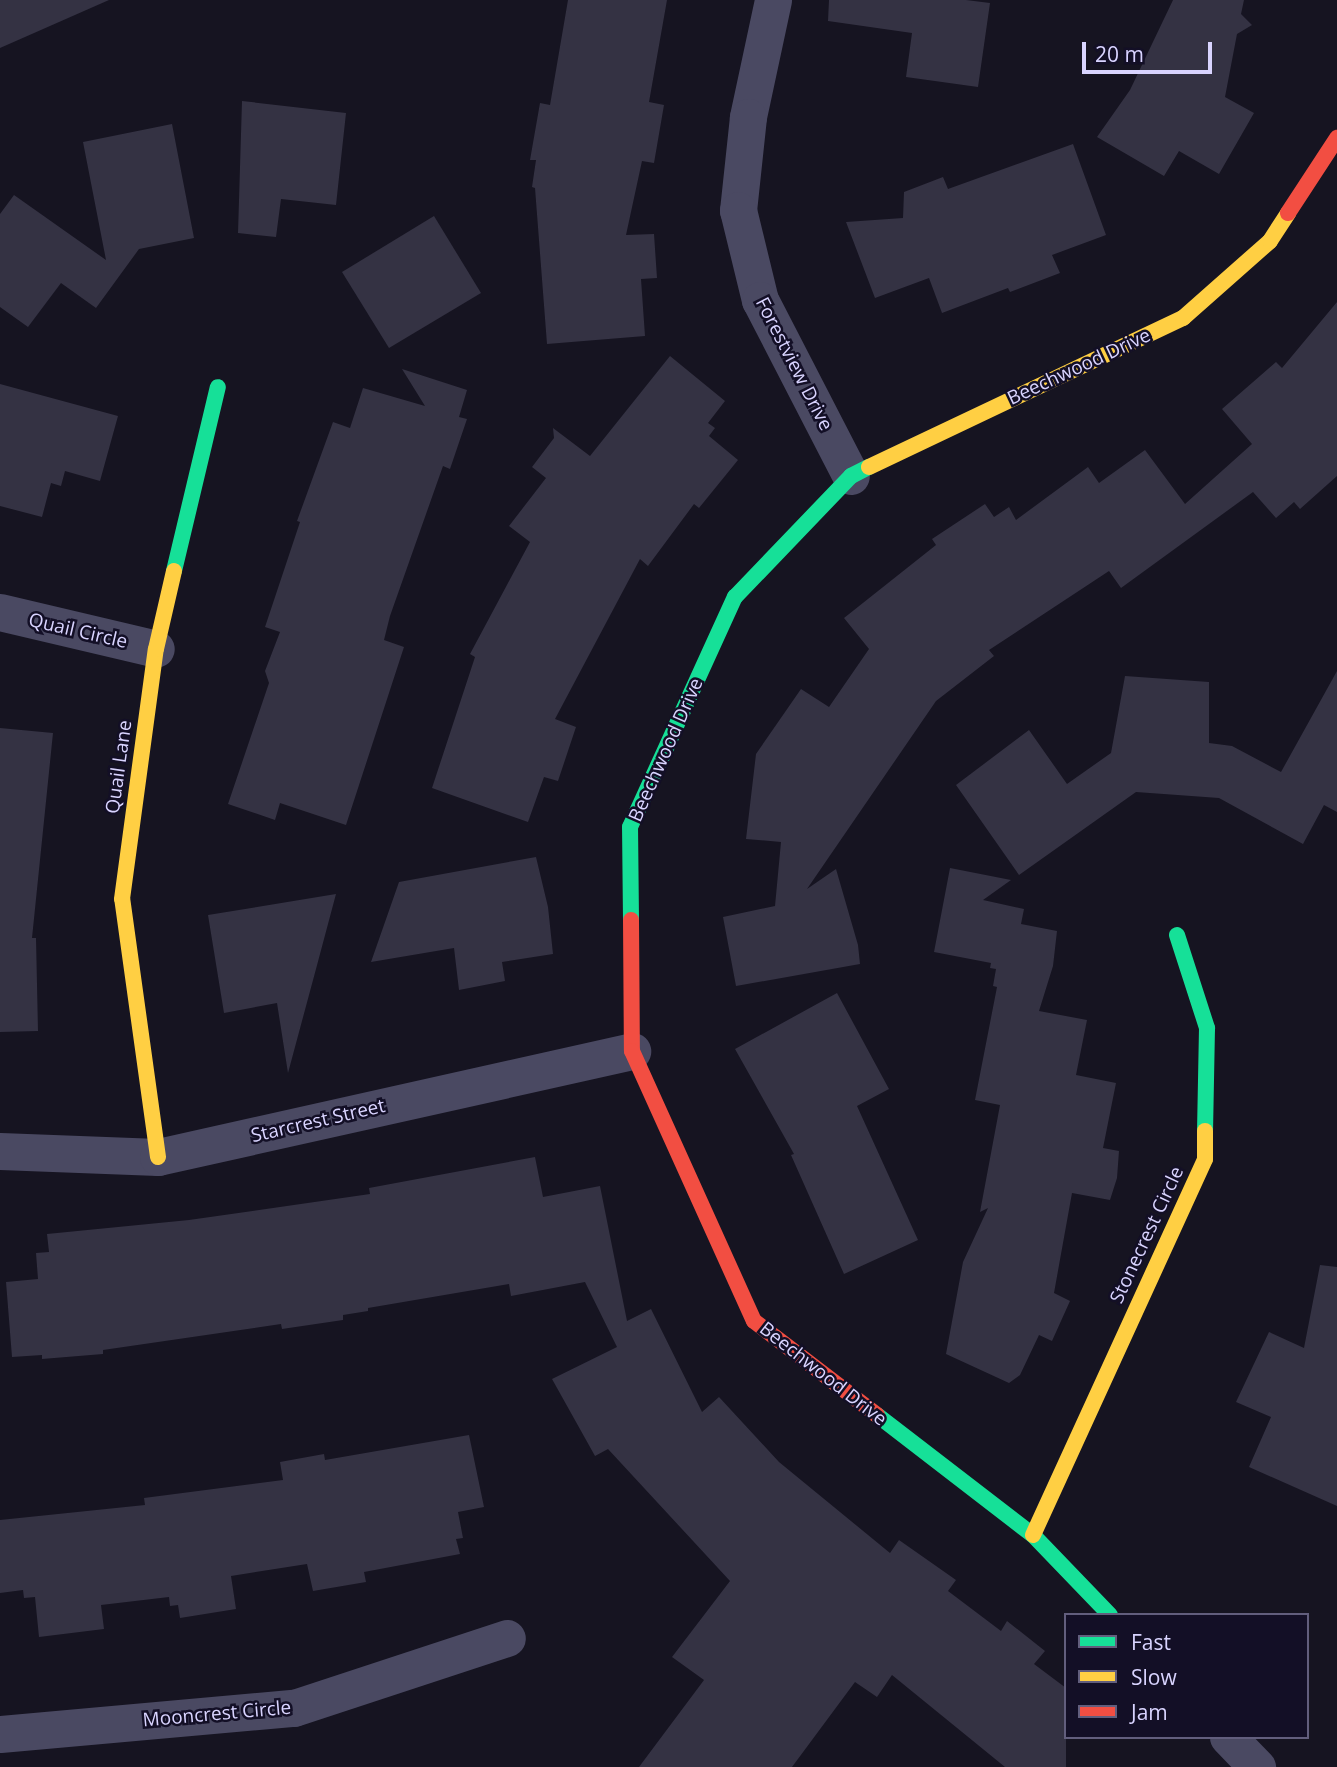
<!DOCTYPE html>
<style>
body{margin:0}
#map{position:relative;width:1337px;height:1767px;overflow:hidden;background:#161421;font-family:"Open Sans",sans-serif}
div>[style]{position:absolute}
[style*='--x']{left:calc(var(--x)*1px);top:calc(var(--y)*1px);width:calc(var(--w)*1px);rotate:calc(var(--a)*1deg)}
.building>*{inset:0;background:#343243}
.street>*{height:37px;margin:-18.5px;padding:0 18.5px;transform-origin:18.5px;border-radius:18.5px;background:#4a4962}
.fast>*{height:16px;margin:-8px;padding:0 8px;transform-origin:8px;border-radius:8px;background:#16e098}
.slow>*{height:16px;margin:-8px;padding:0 8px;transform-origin:8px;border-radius:8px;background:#ffcf43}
.jam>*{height:16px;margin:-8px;padding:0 8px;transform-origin:8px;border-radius:8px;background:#f24e42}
span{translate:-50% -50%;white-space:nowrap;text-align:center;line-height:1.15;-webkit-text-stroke:5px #130f26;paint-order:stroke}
.street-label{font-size:19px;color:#d9d4ff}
.legend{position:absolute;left:1064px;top:1613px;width:245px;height:126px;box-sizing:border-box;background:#130f26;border:2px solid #625e7d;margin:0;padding:9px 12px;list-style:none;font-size:21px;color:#d9d4ff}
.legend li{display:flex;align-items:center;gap:14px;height:35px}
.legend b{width:35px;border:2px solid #625e7d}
.scale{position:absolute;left:1082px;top:42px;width:130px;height:32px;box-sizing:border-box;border:4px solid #d9d4ff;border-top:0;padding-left:9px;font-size:21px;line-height:24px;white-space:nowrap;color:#d9d4ff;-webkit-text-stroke:5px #130f26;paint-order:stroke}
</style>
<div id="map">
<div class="building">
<i style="clip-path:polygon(0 0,109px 0,0 48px)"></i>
<i style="clip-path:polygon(568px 0,667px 0,649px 102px,664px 105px,654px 163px,642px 161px,626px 235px,654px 234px,657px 278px,641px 279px,645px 336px,547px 344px,535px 188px,532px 187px,536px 160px,530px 160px,540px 103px,550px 105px)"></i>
<i style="clip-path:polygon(829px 0,966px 0,990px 3px,978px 87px,906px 77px,912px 33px,828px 21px)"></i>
<i style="clip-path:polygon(1173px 0,1244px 0,1241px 14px,1252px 25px,1237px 34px,1225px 97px,1254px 113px,1219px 174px,1179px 151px,1164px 176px,1097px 137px,1130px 90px)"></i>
<i style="clip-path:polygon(242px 101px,346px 113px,336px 205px,281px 199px,276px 237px,238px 233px)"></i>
<i style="clip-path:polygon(172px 124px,194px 238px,139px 249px,96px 308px,61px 283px,28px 327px,0 307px,0 214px,14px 195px,106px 260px,83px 142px)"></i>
<i style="clip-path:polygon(1073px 144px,1106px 235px,1052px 255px,1060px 273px,1010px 292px,1008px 288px,942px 313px,929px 278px,875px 298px,846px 222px,903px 218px,904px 192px,943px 177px,948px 189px)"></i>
<i style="clip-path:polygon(434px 216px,481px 293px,389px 348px,342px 272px)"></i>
<i style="clip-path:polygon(1337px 302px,1337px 476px,1300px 509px,1294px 502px,1276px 518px,1253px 492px,1121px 588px,1109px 571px,989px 650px,994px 656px,936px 701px,807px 889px,836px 869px,858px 945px,860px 964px,736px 986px,723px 917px,775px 906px,781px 842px,746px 839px,756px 754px,801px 689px,829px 707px,869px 649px,844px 618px,936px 545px,932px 539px,985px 504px,994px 517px,1009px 507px,1016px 520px,1088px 467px,1099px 483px,1145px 450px,1185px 504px,1252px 444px,1222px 409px,1276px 362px,1282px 368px)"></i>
<i style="clip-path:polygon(670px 356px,725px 401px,708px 423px,715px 428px,709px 436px,738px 460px,699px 508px,694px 504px,648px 566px,640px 559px,555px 719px,576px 727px,558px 781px,544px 777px,528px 822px,432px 788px,475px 657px,470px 654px,530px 542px,509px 526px,546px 478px,532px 467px,554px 438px,553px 428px,590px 456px)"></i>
<i style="clip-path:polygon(402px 369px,467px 390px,459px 417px,467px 419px,450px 469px,443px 466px,390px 616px,384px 640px,404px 647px,346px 825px,280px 803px,275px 820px,228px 804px,269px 683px,265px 671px,280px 632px,265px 627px,300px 522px,297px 521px,333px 422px,350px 428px,363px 388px,425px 406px)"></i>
<i style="clip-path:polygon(0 384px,118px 416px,100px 481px,65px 471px,61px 486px,51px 483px,42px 517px,0 506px)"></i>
<i style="clip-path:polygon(1337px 671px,1337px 812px,1324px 805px,1303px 844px,1219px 798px,1136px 792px,1019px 875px,956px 785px,1029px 730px,1067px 784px,1111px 753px,1125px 676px,1209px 682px,1209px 743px,1232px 746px,1281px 772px)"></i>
<i style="clip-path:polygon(0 728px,53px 733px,32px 938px,36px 938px,38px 1031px,0 1032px)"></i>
<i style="clip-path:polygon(536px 857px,548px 907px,553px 954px,502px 962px,505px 981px,459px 990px,454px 948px,371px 962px,399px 882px)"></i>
<i style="clip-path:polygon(950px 868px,1011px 880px,983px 900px,1024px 909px,1021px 924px,1057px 931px,1053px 966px,1039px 1011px,1087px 1020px,1076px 1075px,1116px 1083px,1103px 1148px,1119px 1151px,1117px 1178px,1110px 1200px,1072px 1193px,1054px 1293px,1070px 1301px,1052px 1341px,1039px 1335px,1020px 1375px,1009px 1383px,946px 1354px,963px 1262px,988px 1208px,980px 1212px,1000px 1105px,975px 1100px,997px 987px,993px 986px,996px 969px,990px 968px,991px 963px,934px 952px)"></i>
<i style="clip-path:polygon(336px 894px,316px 969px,288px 1073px,277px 1003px,224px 1013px,208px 915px)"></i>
<i style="clip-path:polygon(837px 993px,889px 1089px,857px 1106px,918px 1240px,844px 1274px,791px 1155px,794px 1154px,735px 1049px)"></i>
<i style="clip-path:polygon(535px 1157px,543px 1197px,600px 1186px,627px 1321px,651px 1309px,702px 1412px,719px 1397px,779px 1462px,890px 1553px,899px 1540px,956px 1580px,948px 1591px,1001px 1631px,1007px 1621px,1045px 1651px,1034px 1664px,1066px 1688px,1066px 1767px,1005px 1767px,892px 1675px,877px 1697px,855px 1682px,792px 1767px,639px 1767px,704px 1680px,672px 1657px,730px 1581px,608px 1449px,595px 1456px,552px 1379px,617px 1347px,585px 1282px,511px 1296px,509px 1284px,368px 1308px,368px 1311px,343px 1315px,343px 1320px,282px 1329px,281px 1324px,103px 1350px,103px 1354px,42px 1359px,42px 1355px,12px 1357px,6px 1282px,38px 1279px,36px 1253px,49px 1252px,47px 1234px,189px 1220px,370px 1194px,369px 1188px)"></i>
<i style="clip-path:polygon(1320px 1265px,1337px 1267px,1337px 1506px,1249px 1467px,1271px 1417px,1236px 1402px,1269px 1332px,1304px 1348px)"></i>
<i style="clip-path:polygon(469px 1435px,484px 1507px,458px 1512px,463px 1538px,456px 1539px,460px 1554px,364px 1572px,366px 1582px,313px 1591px,307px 1564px,231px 1576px,236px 1609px,180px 1618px,178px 1605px,170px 1606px,169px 1597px,101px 1605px,104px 1629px,39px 1637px,35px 1597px,24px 1598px,23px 1590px,0 1593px,0 1520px,145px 1505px,144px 1498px,283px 1480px,280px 1462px,324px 1454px,325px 1460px)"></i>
</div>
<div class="street">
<i style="--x:773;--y:0;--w:120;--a:102.1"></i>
<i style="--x:748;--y:117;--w:94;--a:96.1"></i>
<i style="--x:738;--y:210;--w:93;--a:76.3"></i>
<i style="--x:760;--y:300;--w:198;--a:62.7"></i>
<i style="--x:0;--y:612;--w:160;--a:13.3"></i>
<i style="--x:0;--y:1151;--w:158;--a:2.2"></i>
<i style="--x:158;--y:1157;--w:486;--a:-12.6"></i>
<i style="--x:0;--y:1734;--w:295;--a:-5.1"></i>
<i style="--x:294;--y:1708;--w:224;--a:-18.2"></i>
<i style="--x:1228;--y:1737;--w:42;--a:46"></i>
</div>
<div class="fast">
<i style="--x:174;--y:571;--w:189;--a:-76.6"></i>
<i style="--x:631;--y:920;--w:93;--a:-90.6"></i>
<i style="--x:630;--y:827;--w:253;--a:-65.5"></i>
<i style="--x:735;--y:597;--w:168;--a:-46.2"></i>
<i style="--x:851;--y:476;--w:20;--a:-27"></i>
<i style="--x:1177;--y:935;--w:98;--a:72.1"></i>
<i style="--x:1207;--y:1028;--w:103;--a:91.1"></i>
<i style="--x:877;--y:1415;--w:197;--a:37.6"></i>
<i style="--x:1033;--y:1535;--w:111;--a:46.1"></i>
</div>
<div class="slow">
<i style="--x:869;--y:467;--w:348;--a:-25.4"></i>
<i style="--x:1183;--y:318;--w:116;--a:-41.5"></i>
<i style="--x:1270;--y:241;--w:33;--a:-57"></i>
<i style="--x:158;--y:1157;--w:260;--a:-97.9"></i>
<i style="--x:122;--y:899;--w:252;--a:-82.3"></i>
<i style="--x:156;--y:649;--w:80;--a:-77"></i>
<i style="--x:1033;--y:1535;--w:413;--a:-65.4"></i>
<i style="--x:1205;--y:1159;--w:28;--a:-90"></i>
</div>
<div class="jam">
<i style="--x:1288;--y:213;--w:90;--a:-56.8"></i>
<i style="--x:631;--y:920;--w:131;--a:89.6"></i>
<i style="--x:632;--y:1051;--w:296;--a:65.7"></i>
<i style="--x:754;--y:1321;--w:155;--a:37.4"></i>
</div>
<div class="street-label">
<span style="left:794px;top:364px;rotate:63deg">Forestview Drive</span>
<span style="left:1079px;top:367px;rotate:-25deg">Beechwood Drive</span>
<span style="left:78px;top:631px;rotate:13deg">Quail Circle</span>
<span style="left:666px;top:750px;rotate:-66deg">Beechwood Drive</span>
<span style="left:119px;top:767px;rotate:-82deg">Quail Lane</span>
<span style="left:318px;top:1121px;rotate:-13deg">Starcrest Street</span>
<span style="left:1147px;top:1235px;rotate:-65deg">Stonecrest Circle</span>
<span style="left:823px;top:1374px;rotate:38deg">Beechwood Drive</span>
<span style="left:217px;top:1714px;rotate:-5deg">Mooncrest Circle</span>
</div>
<ul class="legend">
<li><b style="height:9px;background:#16e098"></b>Fast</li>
<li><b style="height:9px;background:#ffcf43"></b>Slow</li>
<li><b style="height:9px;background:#f24e42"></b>Jam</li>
</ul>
<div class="scale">20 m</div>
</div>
